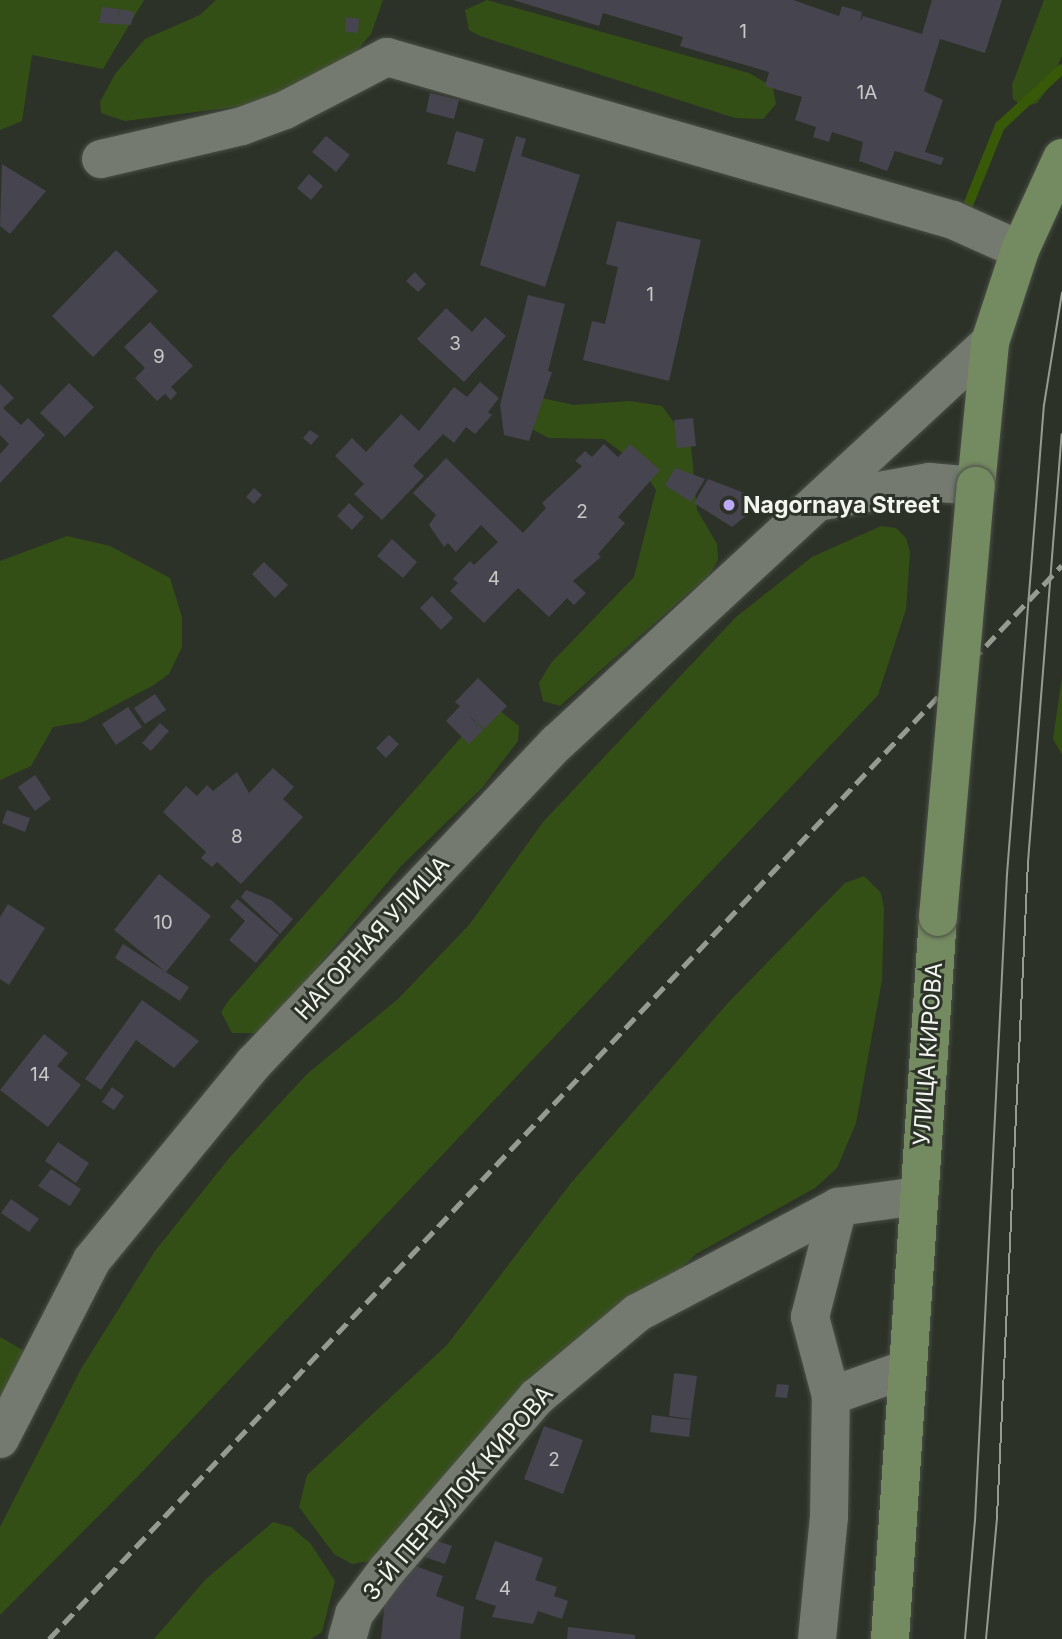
<!DOCTYPE html>
<meta charset="utf-8">
<style>
body{margin:0}
#map{position:relative;width:1062px;height:1639px;overflow:hidden;background:#2c3228;font-family:Inter,sans-serif}
div>[style]{position:absolute}
[style*='--x']{left:calc(var(--x)*1px);top:calc(var(--y)*1px);width:calc(var(--w)*1px);rotate:calc(var(--a)*1deg)}
.green>*{inset:0;background:#344f16}
.stream>*{height:10px;margin:-5px;padding:0 5px;transform-origin:5px;border-radius:5px;background:#385a08}
.building>*{inset:0;background:#46444f}
.roads{filter:drop-shadow(0 0 2px #4a4f46) drop-shadow(0 0 2px #4a4f46)}
.minor>*{height:38px;margin:-19px;padding:0 19px;transform-origin:19px;border-radius:19px;background:#747a6f}
.major>*{height:38px;margin:-19px;padding:0 19px;transform-origin:19px;border-radius:19px;background:#748a61}
.tram>*{height:2px;margin:-1px;padding:0 1px;transform-origin:1px;border-radius:1px;background:#969b92}
.rail>*{height:5px;margin-top:-2.5px;transform-origin:0;background:repeating-linear-gradient(90deg,#969b92 0 14px,transparent 0 21px)}
.bridges{filter:drop-shadow(0 0 2px #4a4f46) drop-shadow(0 0 2px #4a4f46)}
.major-bridge>*{height:38px;margin:-19px;padding:0 19px;transform-origin:19px;border-radius:19px;background:#748a61}
.dots>*{width:19px;height:19px;translate:-50% -50%;box-sizing:border-box;border:4px solid #2c3228;border-radius:50%}
span{translate:-50% -50%;white-space:nowrap;text-align:center;line-height:1.15;-webkit-text-stroke:6px #2c3228;paint-order:stroke}
.number-label{font-size:19px;color:#c6c9c6}
.number-label span{-webkit-text-stroke-width:0}
.poi-label{font-size:23px;color:#f1f5ee;font-weight:700}
.left{translate:0 -50%;text-align:left}
.street-label{font-size:23px;color:#f1f5ee}
</style>
<div id="map">
<div class="green">
<i style="clip-path:polygon(0 0,144px 0,103px 69px,32px 55px,22px 121px,0 130px)"></i>
<i style="clip-path:polygon(216px 0,383px 0,371px 34px,353px 55px,265px 103px,125px 121px,101px 113px,100px 102px,115px 74px,145px 39px,200px 15px)"></i>
<i style="clip-path:polygon(487px 0,749px 73px,773px 87px,776px 104px,763px 119px,735px 118px,480px 36px,469px 30px,465px 10px)"></i>
<i style="clip-path:polygon(1044px 0,1062px 0,1062px 56px,1046px 91px,1037px 103px,1024px 107px,1013px 99px,1012px 85px)"></i>
<i style="clip-path:polygon(532px 396px,574px 405px,630px 401px,662px 406px,691px 446px,697px 510px,717px 544px,718px 560px,709px 575px,560px 706px,543px 701px,539px 683px,551px 663px,634px 577px,656px 490px,641px 467px,604px 439px,549px 438px,522px 424px)"></i>
<i style="clip-path:polygon(881px 526px,896px 528px,906px 538px,910px 552px,906px 609px,878px 695px,141px 1473px,0 1615px,0 1527px,81px 1369px,155px 1251px,230px 1157px,307px 1074px,398px 999px,469px 925px,543px 822px,736px 617px,812px 557px)"></i>
<i style="clip-path:polygon(67px 536px,110px 546px,170px 578px,182px 617px,182px 647px,169px 674px,152px 686px,83px 722px,53px 727px,31px 766px,0 780px,0 561px)"></i>
<i style="clip-path:polygon(1062px 677px,1062px 755px,1053px 739px)"></i>
<i style="clip-path:polygon(499px 710px,519px 726px,518px 741px,482px 788px,401px 866px,280px 1012px,255px 1033px,232px 1033px,221px 1012px,229px 1000px,480px 716px)"></i>
<i style="clip-path:polygon(864px 876px,881px 893px,884px 909px,882px 980px,856px 1123px,837px 1168px,815px 1188px,696px 1254px,392px 1545px,369px 1561px,352px 1564px,334px 1554px,299px 1507px,307px 1475px,447px 1345px,571px 1183px,727px 1004px,845px 883px)"></i>
<i style="clip-path:polygon(0 1337px,26px 1352px,0 1421px)"></i>
<i style="clip-path:polygon(273px 1522px,291px 1527px,311px 1544px,335px 1581px,322px 1632px,311px 1639px,154px 1639px,206px 1579px)"></i>
</div>
<div class="stream">
<i style="--x:966;--y:210;--w:91;--a:-68"></i>
<i style="--x:1000;--y:126;--w:84;--a:-42.6"></i>
</div>
<div class="building">
<i style="clip-path:polygon(513px 0,793px 0,839px 16px,842px 6px,862px 12px,860px 22px,863px 16px,922px 34px,932px 0,1002px 0,985px 53px,940px 39px,924px 91px,943px 100px,925px 152px,944px 158px,941px 165px,895px 151px,887px 171px,859px 161px,863px 142px,832px 132px,829px 142px,813px 137px,816px 127px,795px 120px,802px 97px,765px 86px,769px 72px,680px 46px,683px 37px,603px 13px,599px 26px)"></i>
<i style="clip-path:polygon(102px 7px,119px 9px,118px 19px,120px 9px,134px 12px,131px 25px,99px 23px)"></i>
<i style="clip-path:polygon(346px 17px,359px 19px,358px 33px,345px 32px)"></i>
<i style="clip-path:polygon(430px 93px,459px 100px,454px 119px,426px 112px)"></i>
<i style="clip-path:polygon(456px 131px,484px 139px,475px 172px,447px 164px)"></i>
<i style="clip-path:polygon(326px 136px,350px 155px,336px 172px,312px 152px)"></i>
<i style="clip-path:polygon(516px 136px,526px 139px,521px 156px,580px 175px,545px 287px,480px 265px)"></i>
<i style="clip-path:polygon(2px 164px,46px 191px,10px 234px,0 226px)"></i>
<i style="clip-path:polygon(309px 174px,323px 186px,311px 200px,297px 188px)"></i>
<i style="clip-path:polygon(617px 221px,701px 240px,669px 381px,583px 360px,592px 321px,605px 324px,618px 267px,606px 264px)"></i>
<i style="clip-path:polygon(116px 250px,158px 291px,93px 357px,52px 316px)"></i>
<i style="clip-path:polygon(415px 272px,426px 284px,418px 292px,406px 281px)"></i>
<i style="clip-path:polygon(528px 295px,565px 304px,548px 371px,552px 372px,529px 441px,504px 435px,500px 405px)"></i>
<i style="clip-path:polygon(446px 308px,472px 332px,485px 317px,506px 336px,464px 382px,417px 339px)"></i>
<i style="clip-path:polygon(150px 322px,193px 366px,171px 387px,177px 393px,171px 400px,165px 394px,157px 401px,135px 378px,145px 368px,124px 347px)"></i>
<i style="clip-path:polygon(480px 382px,499px 398px,488px 412px,492px 415px,475px 434px,466px 427px,454px 443px,443px 434px,413px 466px,424px 476px,382px 520px,354px 494px,364px 484px,335px 456px,352px 438px,366px 452px,401px 414px,419px 431px,454px 387px,467px 397px)"></i>
<i style="clip-path:polygon(69px 383px,94px 407px,65px 437px,40px 413px)"></i>
<i style="clip-path:polygon(0 384px,14px 398px,3px 408px,21px 425px,28px 418px,45px 435px,0 483px,0 454px,9px 444px,0 435px)"></i>
<i style="clip-path:polygon(693px 418px,696px 446px,677px 448px,674px 420px)"></i>
<i style="clip-path:polygon(310px 430px,319px 436px,311px 445px,303px 438px)"></i>
<i style="clip-path:polygon(604px 444px,618px 457px,630px 444px,660px 470px,618px 517px,625px 523px,598px 554px,601px 557px,573px 581px,586px 593px,574px 605px,567px 598px,549px 617px,518px 588px,484px 623px,450px 591px,458px 583px,453px 579px,470px 561px,474px 565px,498px 542px,481px 525px,456px 552px,448px 543px,444px 547px,429px 525px,436px 515px,413px 493px,446px 458px,523px 533px,546px 508px,542px 503px,582px 466px,575px 461px,585px 451px,592px 457px)"></i>
<i style="clip-path:polygon(675px 468px,705px 479px,691px 502px,665px 485px)"></i>
<i style="clip-path:polygon(708px 479px,765px 501px,732px 527px,694px 503px)"></i>
<i style="clip-path:polygon(254px 488px,262px 495px,254px 504px,246px 497px)"></i>
<i style="clip-path:polygon(349px 503px,364px 517px,352px 530px,337px 516px)"></i>
<i style="clip-path:polygon(392px 539px,417px 562px,403px 578px,377px 556px)"></i>
<i style="clip-path:polygon(264px 562px,288px 585px,275px 598px,252px 574px)"></i>
<i style="clip-path:polygon(432px 596px,453px 618px,441px 630px,420px 608px)"></i>
<i style="clip-path:polygon(478px 678px,507px 706px,484px 729px,469px 716px,483px 730px,469px 744px,446px 721px,460px 706px,455px 702px)"></i>
<i style="clip-path:polygon(155px 694px,166px 710px,145px 724px,134px 708px)"></i>
<i style="clip-path:polygon(128px 707px,142px 727px,116px 745px,102px 724px)"></i>
<i style="clip-path:polygon(160px 723px,169px 731px,151px 751px,142px 743px)"></i>
<i style="clip-path:polygon(389px 735px,399px 744px,386px 758px,376px 748px)"></i>
<i style="clip-path:polygon(273px 768px,294px 787px,283px 799px,303px 817px,241px 884px,217px 862px,212px 867px,201px 858px,206px 852px,163px 812px,186px 786px,197px 796px,207px 785px,213px 791px,237px 772px,249px 793px)"></i>
<i style="clip-path:polygon(35px 775px,51px 799px,35px 811px,18px 787px)"></i>
<i style="clip-path:polygon(7px 810px,30px 818px,25px 832px,2px 823px)"></i>
<i style="clip-path:polygon(159px 874px,211px 916px,166px 972px,114px 930px)"></i>
<i style="clip-path:polygon(246px 890px,271px 900px,293px 919px,280px 934px,241px 897px)"></i>
<i style="clip-path:polygon(237px 899px,279px 935px,256px 963px,229px 940px,245px 921px,230px 907px)"></i>
<i style="clip-path:polygon(8px 904px,45px 928px,9px 985px,0 979px,0 917px)"></i>
<i style="clip-path:polygon(123px 944px,189px 987px,180px 1001px,115px 958px)"></i>
<i style="clip-path:polygon(142px 1000px,199px 1041px,174px 1068px,136px 1040px,101px 1090px,85px 1079px)"></i>
<i style="clip-path:polygon(44px 1034px,68px 1053px,57px 1066px,81px 1085px,48px 1127px,0 1090px)"></i>
<i style="clip-path:polygon(112px 1087px,124px 1096px,114px 1110px,102px 1102px)"></i>
<i style="clip-path:polygon(58px 1142px,89px 1163px,76px 1183px,45px 1161px)"></i>
<i style="clip-path:polygon(51px 1169px,81px 1189px,70px 1206px,38px 1186px)"></i>
<i style="clip-path:polygon(11px 1199px,39px 1219px,29px 1232px,1px 1213px)"></i>
<i style="clip-path:polygon(674px 1373px,697px 1376px,691px 1419px,669px 1416px)"></i>
<i style="clip-path:polygon(777px 1384px,789px 1385px,787px 1398px,775px 1397px)"></i>
<i style="clip-path:polygon(652px 1415px,691px 1420px,689px 1437px,650px 1432px)"></i>
<i style="clip-path:polygon(544px 1426px,583px 1440px,563px 1494px,524px 1479px)"></i>
<i style="clip-path:polygon(432px 1539px,452px 1546px,445px 1564px,425px 1557px)"></i>
<i style="clip-path:polygon(495px 1541px,543px 1558px,535px 1580px,557px 1587px,554px 1596px,568px 1601px,562px 1619px,538px 1611px,533px 1624px,492px 1617px,496px 1606px,475px 1599px)"></i>
<i style="clip-path:polygon(407px 1563px,443px 1576px,436px 1596px,464px 1607px,460px 1639px,381px 1639px,385px 1599px)"></i>
<i style="clip-path:polygon(568px 1627px,635px 1635px,635px 1639px,567px 1639px)"></i>
</div>
<div class="roads">
<div class="minor">
<i style="--x:101;--y:159;--w:145;--a:-13.2"></i>
<i style="--x:242;--y:126;--w:46;--a:-20.4"></i>
<i style="--x:285;--y:110;--w:115;--a:-27.5"></i>
<i style="--x:387;--y:57;--w:589;--a:16.07"></i>
<i style="--x:953;--y:220;--w:73;--a:24.1"></i>
<i style="--x:823;--y:501;--w:108;--a:-10.2"></i>
<i style="--x:929;--y:482;--w:47;--a:4.9"></i>
<i style="--x:831;--y:1396;--w:81;--a:-19.6"></i>
<i style="--x:0;--y:1439;--w:201;--a:-62.8"></i>
<i style="--x:92;--y:1260;--w:255;--a:-50.6"></i>
<i style="--x:254;--y:1063;--w:441;--a:-46.6"></i>
<i style="--x:557;--y:743;--w:590;--a:-42.8"></i>
<i style="--x:347;--y:1639;--w:26;--a:-74"></i>
<i style="--x:354;--y:1614;--w:55;--a:-53.1"></i>
<i style="--x:387;--y:1570;--w:229;--a:-49.1"></i>
<i style="--x:537;--y:1397;--w:131;--a:-40"></i>
<i style="--x:637;--y:1313;--w:227;--a:-27.8"></i>
<i style="--x:838;--y:1207;--w:81;--a:-7.8"></i>
<i style="--x:817;--y:1639;--w:123;--a:-84.4"></i>
<i style="--x:829;--y:1517;--w:121;--a:-89.1"></i>
<i style="--x:831;--y:1396;--w:82;--a:-104.9"></i>
<i style="--x:810;--y:1317;--w:114;--a:-75.7"></i>
</div>
<div class="major">
<i style="--x:976;--y:486;--w:145;--a:-84.4"></i>
<i style="--x:990;--y:342;--w:97;--a:-71.9"></i>
<i style="--x:1020;--y:250;--w:101;--a:-65.5"></i>
<i style="--x:890;--y:1639;--w:724;--a:-86.2"></i>
</div>
</div>
<div class="tram">
<i style="--x:965;--y:1639;--w:118;--a:-85.2"></i>
<i style="--x:975;--y:1521;--w:648;--a:-87.17"></i>
<i style="--x:1007;--y:874;--w:470;--a:-85.5"></i>
<i style="--x:1044;--y:405;--w:114;--a:-80.9"></i>
<i style="--x:986;--y:1639;--w:122;--a:-84.8"></i>
<i style="--x:997;--y:1517;--w:656;--a:-87.29"></i>
<i style="--x:1028;--y:862;--w:429;--a:-85.5"></i>
</div>
<div class="rail">
<i style="--x:49;--y:1639;--w:1476;--a:-46.67"></i>
</div>
<div class="bridges">
<div class="major-bridge">
<i style="--x:938;--y:917;--w:433;--a:-85"></i>
</div>
</div>
<div class="dots">
<i style="left:729px;top:505px;background:#bca9f5"></i>
</div>
<div class="number-label">
<span style="left:743px;top:32px">1</span>
<span style="left:867px;top:93px">1А</span>
<span style="left:650px;top:295px">1</span>
<span style="left:455px;top:344px">3</span>
<span style="left:159px;top:357px">9</span>
<span style="left:582px;top:512px">2</span>
<span style="left:494px;top:579px">4</span>
<span style="left:237px;top:837px">8</span>
<span style="left:163px;top:923px">10</span>
<span style="left:40px;top:1075px">14</span>
<span style="left:554px;top:1460px">2</span>
<span style="left:505px;top:1589px">4</span>
</div>
<div class="poi-label">
<span class="left" style="left:743px;top:505px">Nagornaya Street</span>
</div>
<div class="street-label">
<span style="left:372px;top:938px;rotate:-47deg">НАГОРНАЯ УЛИЦА</span>
<span style="left:928px;top:1054px;rotate:-86deg">УЛИЦА КИРОВА</span>
<span style="left:458px;top:1493px;rotate:-49deg">3-Й ПЕРЕУЛОК КИРОВА</span>
</div>
</div>
